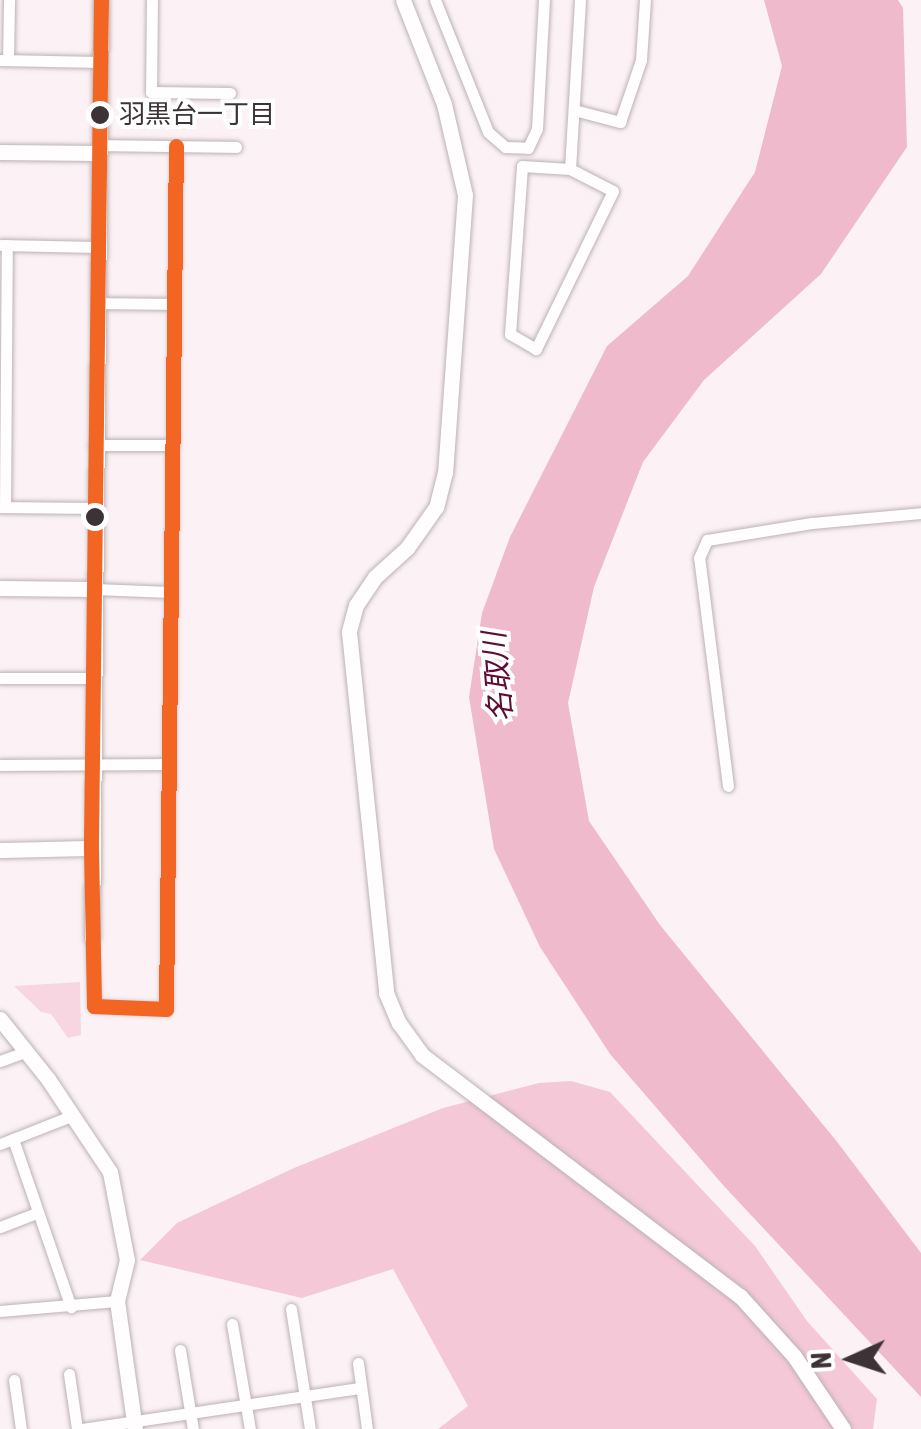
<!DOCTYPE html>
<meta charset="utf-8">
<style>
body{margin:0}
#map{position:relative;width:921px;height:1429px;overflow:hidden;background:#fcf2f5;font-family:"Asap Condensed","Noto Sans JP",sans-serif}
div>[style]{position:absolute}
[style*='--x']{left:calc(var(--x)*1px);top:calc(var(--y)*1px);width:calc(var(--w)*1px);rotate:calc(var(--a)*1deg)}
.green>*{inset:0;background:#f8d6e1}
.forest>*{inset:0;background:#f4c8d7}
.water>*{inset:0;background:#efbacb}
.roads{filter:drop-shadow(0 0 2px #bcb2b5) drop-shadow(0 0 2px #bcb2b5)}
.street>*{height:11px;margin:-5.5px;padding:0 5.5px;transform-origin:5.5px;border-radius:5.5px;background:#fffdfe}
.secondary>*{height:15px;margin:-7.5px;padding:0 7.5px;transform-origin:7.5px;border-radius:7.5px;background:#fffdfe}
.bus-1>*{height:15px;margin:-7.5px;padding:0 7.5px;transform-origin:7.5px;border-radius:7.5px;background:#f26522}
.dots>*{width:28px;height:28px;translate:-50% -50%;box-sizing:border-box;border:5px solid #fff;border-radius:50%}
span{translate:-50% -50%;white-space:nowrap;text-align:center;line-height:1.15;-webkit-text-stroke:8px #fff;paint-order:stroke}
.bus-label{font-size:26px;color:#3d3336}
.left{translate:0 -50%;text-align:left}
.water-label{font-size:30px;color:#600d35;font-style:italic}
.north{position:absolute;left:801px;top:1309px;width:100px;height:100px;-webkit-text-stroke:8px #fff;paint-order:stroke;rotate:267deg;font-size:28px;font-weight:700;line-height:40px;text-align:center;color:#3d3336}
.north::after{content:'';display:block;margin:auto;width:35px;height:45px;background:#3d3336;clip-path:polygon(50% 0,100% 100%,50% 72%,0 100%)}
</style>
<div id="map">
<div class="green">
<i style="clip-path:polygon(80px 982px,81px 1035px,68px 1038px,51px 1014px,41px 1012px,14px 986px)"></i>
</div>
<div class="forest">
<i style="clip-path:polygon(571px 1081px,610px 1092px,755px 1246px,807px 1321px,877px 1399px,873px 1429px,438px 1429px,468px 1406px,393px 1269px,302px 1298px,140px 1260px,177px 1223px,294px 1168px,443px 1108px,539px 1083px)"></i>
</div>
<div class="water">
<i style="clip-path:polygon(764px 0,898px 0,903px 8px,907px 147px,821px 274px,704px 380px,643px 462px,594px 587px,568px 703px,589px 821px,660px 925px,838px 1143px,921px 1253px,921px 1397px,723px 1185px,610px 1054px,540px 947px,494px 849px,469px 697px,482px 613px,510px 537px,607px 346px,688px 276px,755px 172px,782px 66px)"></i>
</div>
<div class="roads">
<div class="street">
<i style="--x:152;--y:0;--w:92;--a:90.6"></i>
<i style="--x:151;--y:92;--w:79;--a:0.7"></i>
<i style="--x:435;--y:0;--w:142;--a:68.1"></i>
<i style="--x:488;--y:132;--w:23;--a:41"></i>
<i style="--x:505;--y:147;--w:23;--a:2"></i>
<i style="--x:528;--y:148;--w:21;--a:-65"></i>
<i style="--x:537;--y:129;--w:129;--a:-86.9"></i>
<i style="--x:0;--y:60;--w:100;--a:1.1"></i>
<i style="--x:8;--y:60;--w:60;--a:-89"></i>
<i style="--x:574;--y:110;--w:48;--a:14.6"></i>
<i style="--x:620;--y:122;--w:65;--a:-71.3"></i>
<i style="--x:641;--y:60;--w:60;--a:-86.2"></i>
<i style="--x:98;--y:145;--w:138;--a:0.8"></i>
<i style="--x:522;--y:166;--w:48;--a:3.6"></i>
<i style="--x:570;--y:169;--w:48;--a:27.1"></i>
<i style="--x:613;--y:191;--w:176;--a:116"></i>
<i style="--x:536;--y:349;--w:30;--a:-150"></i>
<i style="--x:510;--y:334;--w:168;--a:-85.9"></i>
<i style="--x:570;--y:169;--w:169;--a:-86.6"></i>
<i style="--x:1;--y:245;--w:96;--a:1.2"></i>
<i style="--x:96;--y:303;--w:77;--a:0.7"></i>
<i style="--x:94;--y:445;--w:79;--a:0"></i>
<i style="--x:0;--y:507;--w:94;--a:0.6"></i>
<i style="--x:5;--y:507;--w:262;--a:-89.6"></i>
<i style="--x:94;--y:589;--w:77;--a:2.2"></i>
<i style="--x:0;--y:678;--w:93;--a:0"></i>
<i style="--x:0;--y:765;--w:169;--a:-0.3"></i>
<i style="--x:728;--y:786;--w:230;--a:-97.2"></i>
<i style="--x:699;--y:558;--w:20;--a:-66"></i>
<i style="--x:707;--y:540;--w:106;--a:-9.2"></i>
<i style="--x:812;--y:523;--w:109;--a:-5.2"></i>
<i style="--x:92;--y:938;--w:68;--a:88.3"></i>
<i style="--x:94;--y:1006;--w:72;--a:2.4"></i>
<i style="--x:166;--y:1009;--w:863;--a:-89.34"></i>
<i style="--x:0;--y:1061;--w:29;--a:-20"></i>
<i style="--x:13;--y:1139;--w:178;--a:71"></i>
<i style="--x:0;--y:1144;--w:76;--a:-21.5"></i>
<i style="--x:0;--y:1227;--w:40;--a:-21"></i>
<i style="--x:291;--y:1309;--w:121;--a:81"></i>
<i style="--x:0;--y:1311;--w:117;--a:-4.9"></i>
<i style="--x:232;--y:1324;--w:107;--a:80.3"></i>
<i style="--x:180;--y:1350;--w:80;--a:80.7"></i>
<i style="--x:358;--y:1363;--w:67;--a:82.2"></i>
<i style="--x:69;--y:1374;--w:56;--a:81.7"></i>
<i style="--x:14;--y:1380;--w:49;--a:81.9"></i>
<i style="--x:82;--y:1429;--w:282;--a:-8.4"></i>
</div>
<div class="secondary">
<i style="--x:403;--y:0;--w:112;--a:68.5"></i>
<i style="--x:444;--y:104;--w:93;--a:77"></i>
<i style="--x:465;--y:195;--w:278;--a:94.1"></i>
<i style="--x:445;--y:472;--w:36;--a:104"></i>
<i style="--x:436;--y:507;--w:50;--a:125.3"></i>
<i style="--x:407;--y:548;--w:43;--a:137.8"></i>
<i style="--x:375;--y:577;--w:34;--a:124"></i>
<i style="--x:356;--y:605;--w:28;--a:105"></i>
<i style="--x:349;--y:632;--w:363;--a:84.1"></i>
<i style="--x:386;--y:993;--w:33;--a:67"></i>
<i style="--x:399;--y:1023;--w:39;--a:54"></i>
<i style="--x:422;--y:1055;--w:399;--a:37.2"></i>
<i style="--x:740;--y:1296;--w:81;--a:48"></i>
<i style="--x:794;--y:1356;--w:88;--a:56.1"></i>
<i style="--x:0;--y:152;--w:98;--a:0.6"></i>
<i style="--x:0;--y:588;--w:94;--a:0.6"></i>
<i style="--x:0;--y:850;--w:91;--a:-1.3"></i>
<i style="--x:92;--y:938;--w:938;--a:-89.45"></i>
<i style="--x:0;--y:1019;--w:77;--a:51.3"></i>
<i style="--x:48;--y:1079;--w:112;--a:56.3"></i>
<i style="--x:110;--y:1172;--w:90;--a:79.1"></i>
<i style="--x:127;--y:1260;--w:42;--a:103.7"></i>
<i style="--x:117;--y:1301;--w:129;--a:82"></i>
</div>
</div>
<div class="bus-1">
<i style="--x:101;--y:0;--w:848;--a:90.68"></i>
<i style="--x:91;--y:848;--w:158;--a:88.9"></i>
<i style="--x:94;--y:1006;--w:72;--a:2.4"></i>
<i style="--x:166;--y:1009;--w:863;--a:-89.34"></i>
</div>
<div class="dots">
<i style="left:100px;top:115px;background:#3d3336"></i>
<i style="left:95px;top:517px;background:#3d3336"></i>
</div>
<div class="bus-label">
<span class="left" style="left:119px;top:115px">羽黒台一丁目</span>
</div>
<div class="water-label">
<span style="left:497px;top:677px;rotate:-95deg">名取川</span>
</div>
<div class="north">N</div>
</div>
